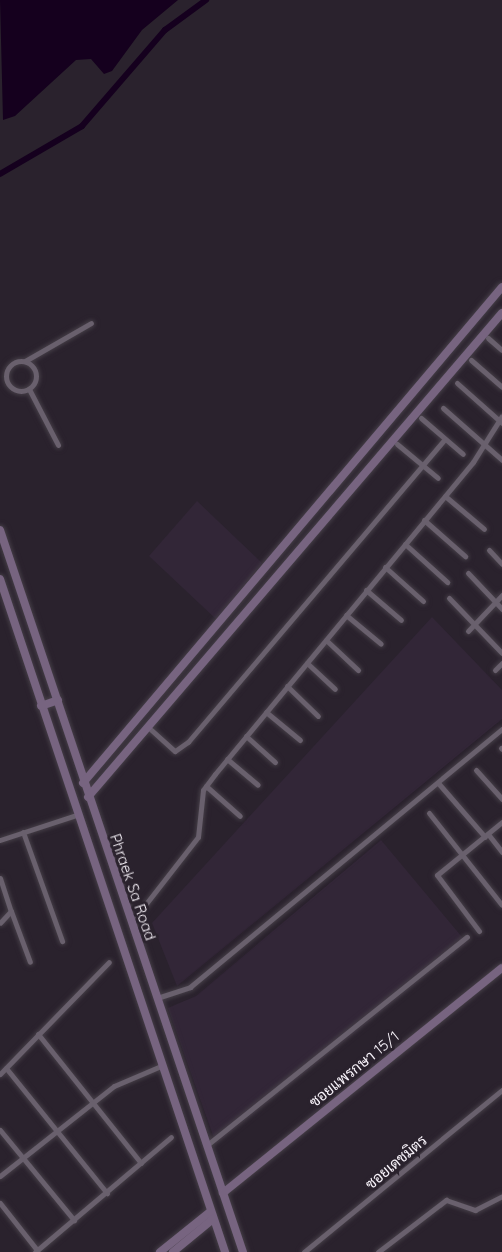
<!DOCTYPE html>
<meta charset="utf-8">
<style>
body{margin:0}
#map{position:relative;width:502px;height:1252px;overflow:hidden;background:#2a222d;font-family:Quicksand,Sarabun,sans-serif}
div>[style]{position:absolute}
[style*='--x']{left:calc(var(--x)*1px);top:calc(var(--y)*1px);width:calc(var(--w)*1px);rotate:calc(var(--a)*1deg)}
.built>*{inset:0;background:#322637}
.water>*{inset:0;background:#15001e}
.canal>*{height:6px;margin:-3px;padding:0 3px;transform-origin:3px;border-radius:3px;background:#15001e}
.roads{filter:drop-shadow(0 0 2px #453e47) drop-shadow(0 0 2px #453e47)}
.street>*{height:5px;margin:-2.5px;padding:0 2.5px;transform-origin:2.5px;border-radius:2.5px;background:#69606d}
.street>.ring{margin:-2.5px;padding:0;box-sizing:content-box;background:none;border:5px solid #69606d;border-radius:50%}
.secondary>*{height:8px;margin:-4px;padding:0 4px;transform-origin:4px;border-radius:4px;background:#776480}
span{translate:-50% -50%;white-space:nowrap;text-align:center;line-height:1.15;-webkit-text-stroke:6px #2a222d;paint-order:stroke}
.street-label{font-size:15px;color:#f8f3fa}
</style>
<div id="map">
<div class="built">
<i style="clip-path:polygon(197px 501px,262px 563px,217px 620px,149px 556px)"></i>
<i style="clip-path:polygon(432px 617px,502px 690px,502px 719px,177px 986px,152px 923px)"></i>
<i style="clip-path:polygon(381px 840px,467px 943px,216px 1144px,168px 1008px,196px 996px)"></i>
</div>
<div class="water">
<i style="clip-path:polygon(0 0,178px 0,142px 30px,112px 71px,104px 74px,91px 59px,76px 60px,15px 116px,3px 120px)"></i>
</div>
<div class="canal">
<i style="--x:0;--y:174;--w:95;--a:-30.3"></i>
<i style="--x:82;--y:126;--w:127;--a:-49.2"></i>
<i style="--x:165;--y:30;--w:51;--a:-36.2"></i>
</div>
<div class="roads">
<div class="street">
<i style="--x:488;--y:338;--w:18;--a:41"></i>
<i style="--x:471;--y:360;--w:41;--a:41.1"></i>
<i class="ring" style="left:6px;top:361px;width:25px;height:25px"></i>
<i style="--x:25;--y:361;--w:76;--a:-29.9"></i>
<i style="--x:457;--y:383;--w:60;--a:41.6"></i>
<i style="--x:29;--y:389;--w:63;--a:62.6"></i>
<i style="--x:443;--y:408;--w:79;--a:41.4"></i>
<i style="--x:421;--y:418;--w:55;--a:40.6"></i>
<i style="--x:397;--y:444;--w:53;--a:39.7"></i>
<i style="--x:445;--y:496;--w:51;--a:40.2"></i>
<i style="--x:424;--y:520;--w:55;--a:41.3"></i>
<i style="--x:405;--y:544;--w:57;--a:42.1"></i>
<i style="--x:489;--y:550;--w:19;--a:47"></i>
<i style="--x:385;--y:567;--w:51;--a:41.8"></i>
<i style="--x:468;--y:573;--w:50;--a:46.6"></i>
<i style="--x:366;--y:590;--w:46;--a:40.6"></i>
<i style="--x:449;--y:598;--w:76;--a:46.1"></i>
<i style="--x:346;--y:615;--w:45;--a:39.6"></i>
<i style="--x:468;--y:631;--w:50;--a:-46.6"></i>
<i style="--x:326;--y:640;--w:44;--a:43.2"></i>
<i style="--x:307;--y:663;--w:38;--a:43"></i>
<i style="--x:495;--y:670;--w:10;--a:-45"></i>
<i style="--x:287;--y:686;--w:43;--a:44.1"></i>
<i style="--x:266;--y:712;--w:44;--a:39.5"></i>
<i style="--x:148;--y:727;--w:36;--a:42"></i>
<i style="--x:175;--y:751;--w:16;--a:-35"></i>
<i style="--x:188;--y:742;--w:397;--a:-49.7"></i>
<i style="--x:246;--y:736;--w:39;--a:42"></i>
<i style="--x:501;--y:748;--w:1;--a:45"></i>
<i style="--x:227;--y:759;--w:40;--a:40"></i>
<i style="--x:476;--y:770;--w:39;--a:48"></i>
<i style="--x:439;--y:784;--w:70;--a:49"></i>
<i style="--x:206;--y:786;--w:45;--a:41.4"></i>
<i style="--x:429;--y:813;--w:117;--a:51.6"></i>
<i style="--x:23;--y:832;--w:116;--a:70.3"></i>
<i style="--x:488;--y:834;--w:23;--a:52"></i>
<i style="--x:0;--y:840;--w:80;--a:-18.2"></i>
<i style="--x:0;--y:878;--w:35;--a:72"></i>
<i style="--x:11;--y:911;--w:16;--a:133"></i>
<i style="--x:11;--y:911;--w:54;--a:69.6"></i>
<i style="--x:131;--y:923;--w:109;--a:-52.1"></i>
<i style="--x:198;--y:837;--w:47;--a:-83.9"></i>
<i style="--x:203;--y:790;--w:20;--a:-53"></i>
<i style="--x:215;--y:774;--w:405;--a:-50.4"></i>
<i style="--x:473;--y:462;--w:54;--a:-57.8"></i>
<i style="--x:479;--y:931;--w:70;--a:-126.9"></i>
<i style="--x:437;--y:875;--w:84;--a:-39.2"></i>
<i style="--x:157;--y:998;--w:35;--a:-18"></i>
<i style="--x:190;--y:987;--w:405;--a:-39.6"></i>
<i style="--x:38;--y:1034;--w:165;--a:51.4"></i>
<i style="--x:6;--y:1068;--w:161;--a:51.1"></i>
<i style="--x:0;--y:1074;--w:156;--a:-45.8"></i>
<i style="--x:0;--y:1130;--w:117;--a:50.6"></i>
<i style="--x:207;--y:1145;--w:333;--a:-38.7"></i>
<i style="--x:0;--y:1176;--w:145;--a:-38.3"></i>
<i style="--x:114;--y:1086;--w:51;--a:-23.1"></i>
<i style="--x:0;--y:1203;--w:60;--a:51.8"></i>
<i style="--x:35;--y:1252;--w:178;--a:-40.2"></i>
<i style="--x:304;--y:1252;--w:256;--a:-39.3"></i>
<i style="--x:378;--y:1252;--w:86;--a:-37.4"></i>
<i style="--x:446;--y:1200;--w:31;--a:19"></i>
<i style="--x:475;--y:1210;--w:30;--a:-27"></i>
</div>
<div class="secondary">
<i style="--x:0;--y:530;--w:762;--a:71.4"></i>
<i style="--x:0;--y:579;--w:710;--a:71.51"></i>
<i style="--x:41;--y:706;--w:18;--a:-19"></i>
<i style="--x:83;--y:783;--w:649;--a:-49.81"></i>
<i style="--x:88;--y:797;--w:637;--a:-49.46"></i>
<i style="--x:223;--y:1193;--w:358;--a:-38.9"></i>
<i style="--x:160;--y:1252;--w:65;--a:-38.8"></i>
<i style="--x:173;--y:1252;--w:52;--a:-39.5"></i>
</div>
</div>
<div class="street-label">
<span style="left:133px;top:887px;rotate:71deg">Phraek Sa Road</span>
<span style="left:354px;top:1069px;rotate:-39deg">ซอยแพรกษา 15/1</span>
<span style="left:396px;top:1162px;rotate:-40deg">ซอยเดชมิตร</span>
</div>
</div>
